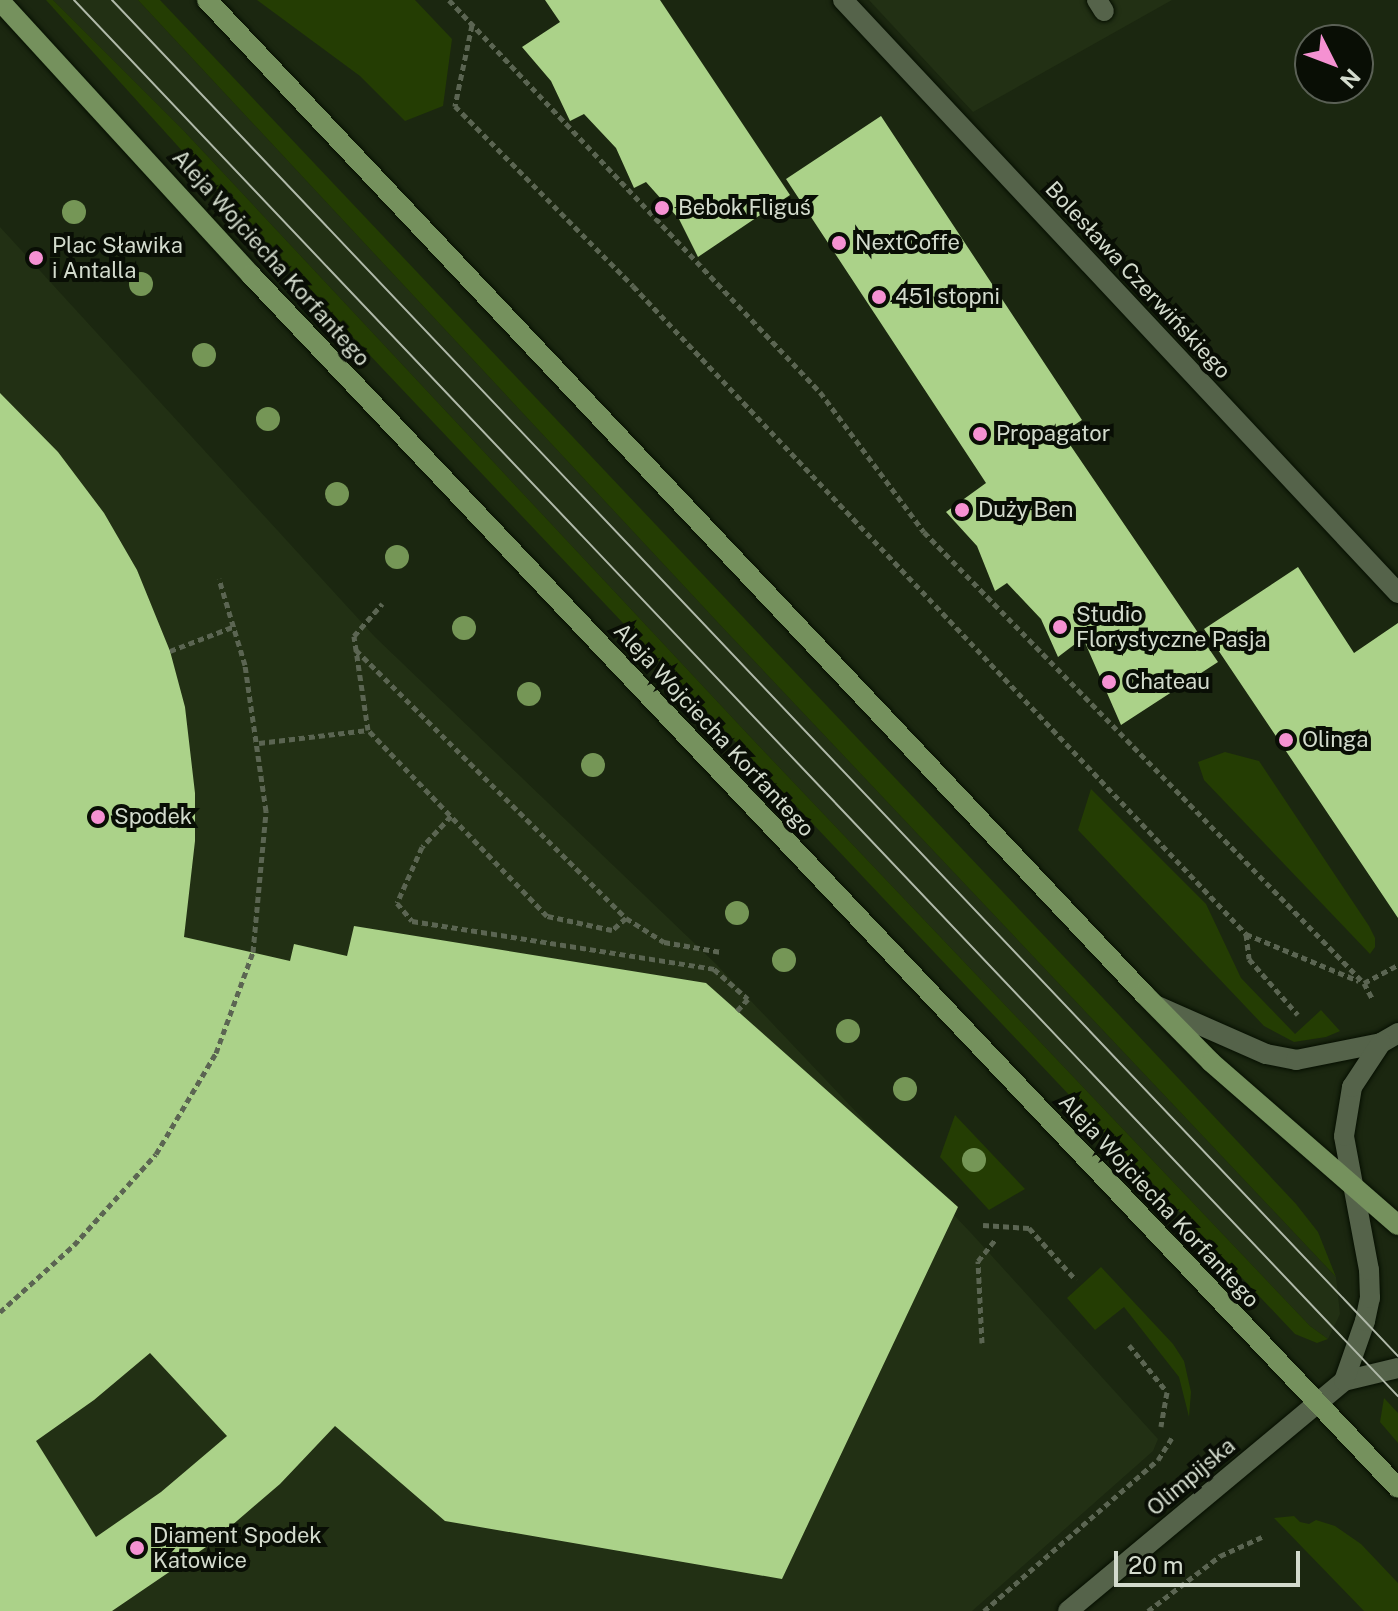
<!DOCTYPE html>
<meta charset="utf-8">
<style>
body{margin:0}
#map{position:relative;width:1398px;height:1611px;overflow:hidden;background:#1b2710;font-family:"Public Sans",sans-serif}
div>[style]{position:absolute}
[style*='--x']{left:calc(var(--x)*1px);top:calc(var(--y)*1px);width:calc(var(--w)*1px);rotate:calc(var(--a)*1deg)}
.built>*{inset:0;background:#223014}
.green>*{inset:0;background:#243d03}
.building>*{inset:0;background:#abd289}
.path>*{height:5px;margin-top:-2.5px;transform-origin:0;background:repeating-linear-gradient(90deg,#5b6552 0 6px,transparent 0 10px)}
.roads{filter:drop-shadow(0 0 2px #060f00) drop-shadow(0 0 2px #060f00)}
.minor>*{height:20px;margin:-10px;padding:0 10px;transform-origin:10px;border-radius:10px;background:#55634a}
.major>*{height:20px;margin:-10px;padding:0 10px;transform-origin:10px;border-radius:10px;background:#75915d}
.tram>*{height:2px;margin:-1px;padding:0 1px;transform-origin:1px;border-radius:1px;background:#b0b9a9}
.trees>*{width:24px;height:24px;margin:-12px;border-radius:50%;background:#759656}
.dots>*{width:22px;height:22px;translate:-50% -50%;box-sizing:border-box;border:4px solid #090e05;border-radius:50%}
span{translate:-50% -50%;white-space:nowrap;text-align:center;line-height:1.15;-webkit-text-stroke:8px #090e05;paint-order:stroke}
.poi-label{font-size:22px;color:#d3dbcd}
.left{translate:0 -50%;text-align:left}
.street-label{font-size:22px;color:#d3dbcd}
.north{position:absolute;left:1294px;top:24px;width:80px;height:80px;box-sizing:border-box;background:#090e05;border:2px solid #5a6055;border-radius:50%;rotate:132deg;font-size:22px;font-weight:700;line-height:32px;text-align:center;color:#d3dbcd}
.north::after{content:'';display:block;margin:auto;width:28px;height:36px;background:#f591d2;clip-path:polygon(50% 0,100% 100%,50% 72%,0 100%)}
.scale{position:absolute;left:1114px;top:1551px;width:186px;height:36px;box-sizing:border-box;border:4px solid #d3dbcd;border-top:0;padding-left:10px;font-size:24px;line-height:28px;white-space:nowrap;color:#d3dbcd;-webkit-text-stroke:6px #090e05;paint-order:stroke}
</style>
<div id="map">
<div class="built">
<i style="clip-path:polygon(53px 0,138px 0,724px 629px,1336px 1277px,1340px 1314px,1328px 1339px,1310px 1326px,757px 744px,183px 130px)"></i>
<i style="clip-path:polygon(869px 0,1172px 0,973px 112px)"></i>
<i style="clip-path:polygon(0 227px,375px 637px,716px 964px,971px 1233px,1158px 1439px,1153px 1451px,972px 1611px,0 1611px)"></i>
</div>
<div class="green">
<i style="clip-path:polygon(46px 0,53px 0,183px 130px,757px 744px,1310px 1326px,1328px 1339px,1317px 1343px,1295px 1334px,295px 276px)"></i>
<i style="clip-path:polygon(138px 0,160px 0,1119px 1015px,1296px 1204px,1318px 1232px,1336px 1277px,724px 629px)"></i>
<i style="clip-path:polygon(257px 0,415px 0,452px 39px,443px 106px,405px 121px,360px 76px)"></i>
<i style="clip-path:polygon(1225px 752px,1259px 761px,1369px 926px,1375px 938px,1375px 947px,1370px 954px,1204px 780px,1198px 762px)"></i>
<i style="clip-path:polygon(1091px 789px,1206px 904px,1241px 978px,1295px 1034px,1321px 1010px,1340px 1031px,1326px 1037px,1294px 1042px,1264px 1026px,1078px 830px)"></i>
<i style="clip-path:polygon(955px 1115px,1025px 1189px,989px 1210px,940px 1157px)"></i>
<i style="clip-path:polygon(1101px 1267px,1173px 1344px,1184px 1361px,1191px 1392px,1189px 1417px,1179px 1377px,1124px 1307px,1095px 1330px,1067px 1298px)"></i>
<i style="clip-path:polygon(1384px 1398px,1398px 1413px,1398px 1443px,1380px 1422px)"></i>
<i style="clip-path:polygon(1294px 1516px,1300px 1522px,1309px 1524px,1316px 1520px,1335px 1526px,1361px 1544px,1398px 1583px,1398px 1611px,1364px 1611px,1274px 1518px)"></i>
</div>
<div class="building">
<i style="clip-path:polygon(545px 0,660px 0,790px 195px,698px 257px,679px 219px,646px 182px,634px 188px,616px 148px,584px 114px,570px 121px,551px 81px,522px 47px,560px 22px)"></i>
<i style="clip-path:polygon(881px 116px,1082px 420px,1062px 433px,1218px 662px,1121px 725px,1083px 638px,1058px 657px,1041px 619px,1007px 583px,995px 591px,977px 546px,946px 512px,986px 483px,786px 179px)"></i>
<i style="clip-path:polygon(evenodd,0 393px,58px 452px,104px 513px,137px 570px,170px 651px,185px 707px,195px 793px,195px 841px,184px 937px,290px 961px,294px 944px,347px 956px,354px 926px,706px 983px,958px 1207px,782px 1579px,445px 1521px,335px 1426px,280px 1484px,209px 1545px,112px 1611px,0 1611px,0 393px,150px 1353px,227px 1436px,161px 1492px,96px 1537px,36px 1441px,94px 1400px,150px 1353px)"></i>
<i style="clip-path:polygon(1298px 567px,1354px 653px,1398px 623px,1398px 918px,1204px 629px)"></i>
</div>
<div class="path">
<i style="--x:449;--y:0;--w:540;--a:46.58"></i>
<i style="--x:820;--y:392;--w:174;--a:53.4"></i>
<i style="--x:924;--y:532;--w:630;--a:45.71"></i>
<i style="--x:1364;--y:983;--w:19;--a:62"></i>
<i style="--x:472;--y:25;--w:83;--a:101.9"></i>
<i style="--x:455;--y:106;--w:253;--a:45.3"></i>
<i style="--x:633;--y:286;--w:892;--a:46.59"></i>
<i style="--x:1246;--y:934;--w:122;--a:22.6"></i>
<i style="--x:356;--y:650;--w:380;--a:44.8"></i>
<i style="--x:626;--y:918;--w:18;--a:139"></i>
<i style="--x:612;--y:930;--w:66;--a:-167.8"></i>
<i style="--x:547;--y:916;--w:258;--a:-133.9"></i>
<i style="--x:368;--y:730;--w:95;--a:-98.5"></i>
<i style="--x:354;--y:636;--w:43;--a:-48.8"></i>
<i style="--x:170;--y:651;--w:70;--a:-21"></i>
<i style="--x:259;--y:743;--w:110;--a:-6.8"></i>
<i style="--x:451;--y:816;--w:42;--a:133.1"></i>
<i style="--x:422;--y:847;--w:61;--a:114.1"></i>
<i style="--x:397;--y:903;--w:23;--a:50"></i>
<i style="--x:412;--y:921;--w:306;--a:9"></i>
<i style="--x:714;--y:969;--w:45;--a:41.4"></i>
<i style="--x:748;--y:999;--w:16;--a:133"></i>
<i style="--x:626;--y:918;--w:45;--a:32.3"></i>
<i style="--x:664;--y:942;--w:58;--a:10"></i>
<i style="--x:1246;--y:934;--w:25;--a:83"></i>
<i style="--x:1249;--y:959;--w:74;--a:48.8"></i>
<i style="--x:1364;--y:983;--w:38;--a:-28"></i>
<i style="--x:983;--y:1225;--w:46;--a:3.7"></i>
<i style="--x:1029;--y:1228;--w:70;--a:47.9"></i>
<i style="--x:0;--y:1312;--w:100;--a:-42.2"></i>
<i style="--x:74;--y:1245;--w:122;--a:-48"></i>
<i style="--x:156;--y:1154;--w:117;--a:-59.3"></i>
<i style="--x:216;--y:1053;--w:108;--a:-69.9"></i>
<i style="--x:253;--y:952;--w:142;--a:-84.7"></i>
<i style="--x:266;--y:811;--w:148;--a:-98.2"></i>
<i style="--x:245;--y:665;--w:90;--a:-106.8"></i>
<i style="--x:982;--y:1343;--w:82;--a:-92.8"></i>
<i style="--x:978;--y:1261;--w:28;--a:-51"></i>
<i style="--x:1129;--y:1345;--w:60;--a:51"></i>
<i style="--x:1167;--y:1392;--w:35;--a:100"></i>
<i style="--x:984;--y:1611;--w:230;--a:-41"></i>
<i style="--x:1158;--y:1460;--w:26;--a:-58"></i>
<i style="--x:1148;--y:1611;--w:91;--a:-37.4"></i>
<i style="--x:1220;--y:1556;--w:46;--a:-24.3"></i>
</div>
<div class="roads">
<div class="minor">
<i style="--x:843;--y:0;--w:812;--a:46.9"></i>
<i style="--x:1097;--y:0;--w:13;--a:58"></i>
<i style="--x:1157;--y:1006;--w:119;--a:23.8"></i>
<i style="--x:1266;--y:1054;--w:31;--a:11"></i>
<i style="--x:1296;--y:1060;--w:87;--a:-11.3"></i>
<i style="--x:1381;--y:1043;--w:20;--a:-30"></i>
<i style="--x:1344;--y:1381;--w:56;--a:-13.5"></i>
<i style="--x:1068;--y:1611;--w:359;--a:-39.8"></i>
<i style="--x:1344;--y:1381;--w:64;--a:-70.7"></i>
<i style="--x:1365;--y:1321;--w:24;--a:-78"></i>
<i style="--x:1370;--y:1298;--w:28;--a:-92"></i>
<i style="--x:1369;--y:1270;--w:136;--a:-100.6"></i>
<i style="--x:1344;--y:1136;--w:50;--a:-80.7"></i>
<i style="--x:1352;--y:1087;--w:53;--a:-56.6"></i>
</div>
<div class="major">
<i style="--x:207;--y:0;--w:1366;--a:46.69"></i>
<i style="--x:1144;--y:994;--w:95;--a:45.4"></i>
<i style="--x:1211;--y:1062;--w:248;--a:41.1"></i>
<i style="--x:0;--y:1;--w:372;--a:47.5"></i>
<i style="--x:251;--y:275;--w:1669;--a:46.6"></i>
</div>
</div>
<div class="tram">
<i style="--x:74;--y:0;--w:1924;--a:46.52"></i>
<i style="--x:112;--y:0;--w:1869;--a:46.52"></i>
</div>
<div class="trees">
<i style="left:74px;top:212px"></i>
<i style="left:141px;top:284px"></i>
<i style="left:204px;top:355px"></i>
<i style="left:268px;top:419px"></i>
<i style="left:337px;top:494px"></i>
<i style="left:397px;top:557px"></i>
<i style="left:464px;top:628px"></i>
<i style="left:529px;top:694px"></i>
<i style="left:593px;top:765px"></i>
<i style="left:737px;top:913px"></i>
<i style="left:784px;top:960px"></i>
<i style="left:848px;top:1031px"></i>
<i style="left:905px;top:1089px"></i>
<i style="left:974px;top:1160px"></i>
</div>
<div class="dots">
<i style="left:662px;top:208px;background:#f591d2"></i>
<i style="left:839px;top:243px;background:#f591d2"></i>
<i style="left:36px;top:258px;background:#f591d2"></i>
<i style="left:879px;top:297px;background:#f591d2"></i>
<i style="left:980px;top:434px;background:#f591d2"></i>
<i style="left:962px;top:510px;background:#f591d2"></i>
<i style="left:1060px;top:627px;background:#f591d2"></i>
<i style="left:1109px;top:682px;background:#f591d2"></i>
<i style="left:1286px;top:740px;background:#f591d2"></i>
<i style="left:98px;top:817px;background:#f591d2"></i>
<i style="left:137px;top:1548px;background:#f591d2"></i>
</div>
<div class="poi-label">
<span class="left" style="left:678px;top:208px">Bebok Fliguś</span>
<span class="left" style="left:855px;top:243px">NextCoffe</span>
<span class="left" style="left:52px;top:258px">Plac Sławika<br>i Antalla</span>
<span class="left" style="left:895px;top:297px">451 stopni</span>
<span class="left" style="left:996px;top:434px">Propagator</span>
<span class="left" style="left:978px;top:510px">Duży Ben</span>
<span class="left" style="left:1076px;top:627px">Studio<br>Florystyczne Pasja</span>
<span class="left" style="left:1125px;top:682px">Chateau</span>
<span class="left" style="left:1302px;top:740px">Olinga</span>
<span class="left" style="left:114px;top:817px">Spodek</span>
<span class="left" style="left:153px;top:1548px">Diament Spodek<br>Katowice</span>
</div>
<div class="street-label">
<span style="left:271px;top:258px;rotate:48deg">Aleja Wojciecha Korfantego</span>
<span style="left:1138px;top:280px;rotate:47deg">Bolesława Czerwińskiego</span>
<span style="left:714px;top:730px;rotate:47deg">Aleja Wojciecha Korfantego</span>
<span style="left:1159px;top:1201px;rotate:47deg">Aleja Wojciecha Korfantego</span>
<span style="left:1191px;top:1477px;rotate:-40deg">Olimpijska</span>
</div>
<div class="north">N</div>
<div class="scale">20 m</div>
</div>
